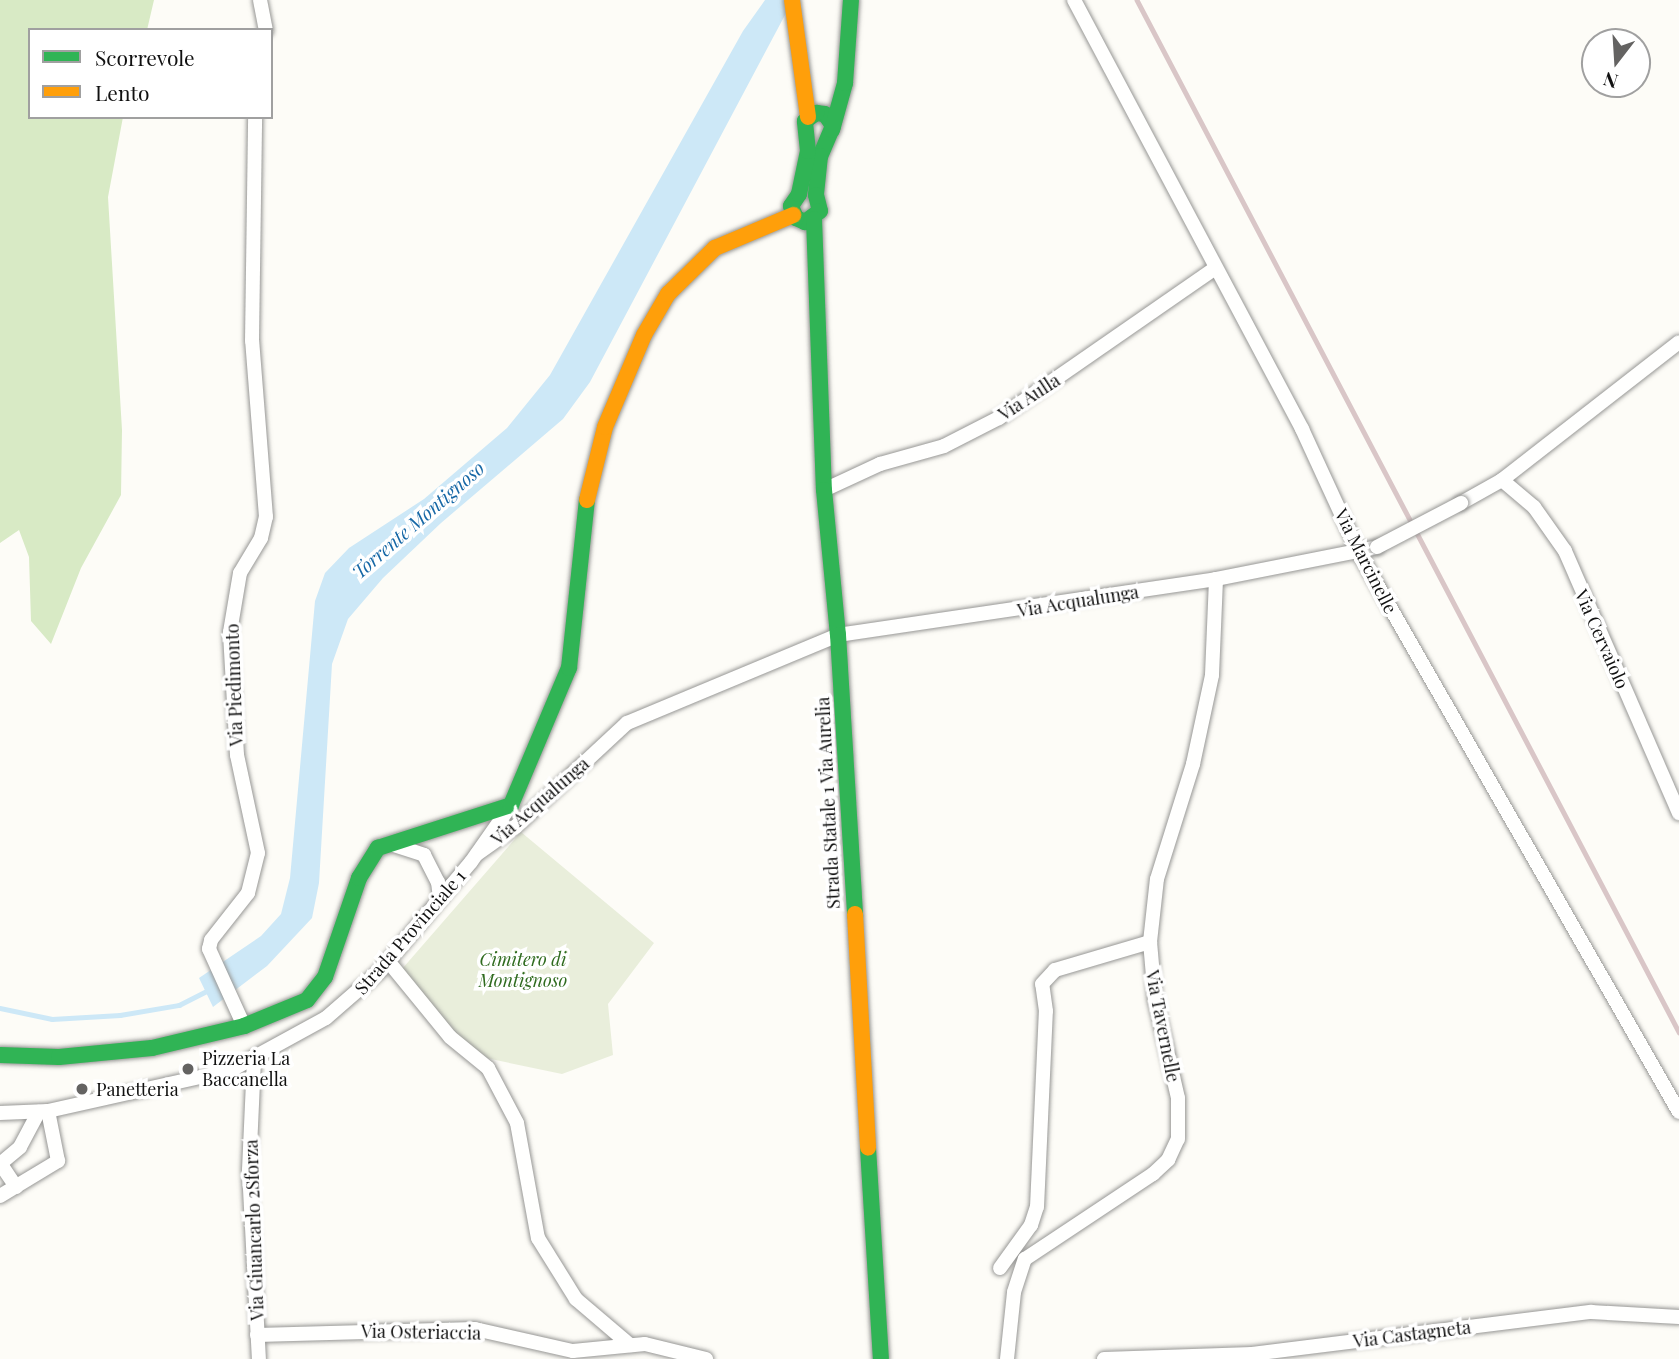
<!DOCTYPE html>
<style>
body{margin:0}
#map{position:relative;width:1679px;height:1359px;overflow:hidden;background:#fdfcf7;font-family:"Playfair Display",serif}
div>[style]{position:absolute}
[style*='--x']{left:calc(var(--x)*1px);top:calc(var(--y)*1px);width:calc(var(--w)*1px);rotate:calc(var(--a)*1deg)}
.forest>*{inset:0;background:#d8eac5}
.cemetery>*{inset:0;background:#e9eedb}
.water>*{inset:0;background:#cde8f7}
.stream>*{height:4.5px;margin:-2.25px;padding:0 2.25px;transform-origin:2.25px;border-radius:2.25px;background:#cde8f7}
.roads{filter:drop-shadow(0 0 2px #979795) drop-shadow(0 0 2px #979795)}
.street>*{height:14px;margin:-7px;padding:0 7px;transform-origin:7px;border-radius:7px;background:#fffffe}
.fast>*{height:16px;margin:-8px;padding:0 8px;transform-origin:8px;border-radius:8px;background:#30b455}
.slow>*{height:16px;margin:-8px;padding:0 8px;transform-origin:8px;border-radius:8px;background:#ff9f0a}
.rail>*{height:4.5px;margin:-2.25px;padding:0 2.25px;transform-origin:2.25px;border-radius:2.25px;background:#d9c6c7}
.bridges{filter:drop-shadow(0 0 2px #979795) drop-shadow(0 0 2px #979795)}
.street-bridge>*{height:14px;margin:-7px;padding:0 7px;transform-origin:7px;border-radius:7px;background:#fffffe}
.dots>*{width:19px;height:19px;translate:-50% -50%;box-sizing:border-box;border:4px solid #fff;border-radius:50%}
span{translate:-50% -50%;white-space:nowrap;text-align:center;line-height:1.15;-webkit-text-stroke:7px #fff;paint-order:stroke}
.street-label{font-size:18px;color:#111}
.park-label{font-size:18px;color:#2f6b1f;font-style:italic}
.poi-label{font-size:18px;color:#111}
.left{translate:0 -50%;text-align:left}
.water-label{font-size:19px;color:#1768a6;font-style:italic}
.legend{position:absolute;left:28px;top:28px;width:245px;height:91px;box-sizing:border-box;background:#fff;border:2px solid #a0a0a0;margin:0;padding:9px 12px;list-style:none;font-size:21px;color:#111}
.legend li{display:flex;align-items:center;gap:14px;height:35px}
.legend b{width:35px;border:2px solid #a0a0a0}
.north{position:absolute;left:1581px;top:28px;width:70px;height:70px;box-sizing:border-box;background:#fff;border:2px solid #a0a0a0;border-radius:50%;rotate:197deg;font-size:19px;font-weight:700;line-height:28px;text-align:center;color:#111}
.north::after{content:'';display:block;margin:auto;width:24px;height:32px;background:#646362;clip-path:polygon(50% 0,100% 100%,50% 72%,0 100%)}
</style>
<div id="map">
<div class="forest">
<i style="clip-path:polygon(0 0,154px 0,147px 30px,30px 30px,30px 117px,123px 117px,108px 197px,122px 430px,121px 495px,81px 568px,51px 644px,31px 621px,29px 557px,19px 530px,0 543px)"></i>
</div>
<div class="cemetery">
<i style="clip-path:polygon(521px 832px,654px 943px,608px 1004px,613px 1055px,562px 1074px,486px 1058px,445px 1027px,402px 969px)"></i>
</div>
<div class="water">
<i style="clip-path:polygon(765px 0,793px 0,590px 382px,563px 419px,441px 523px,383px 578px,348px 619px,332px 664px,319px 883px,312px 918px,267px 966px,213px 1007px,199px 978px,261px 936px,281px 914px,290px 878px,315px 601px,325px 573px,349px 548px,424px 499px,507px 428px,550px 375px,743px 31px)"></i>
</div>
<div class="stream">
<i style="--x:0;--y:1008;--w:53;--a:11.9"></i>
<i style="--x:52;--y:1019;--w:68;--a:-3.4"></i>
<i style="--x:120;--y:1015;--w:60;--a:-9.6"></i>
<i style="--x:179;--y:1005;--w:36;--a:-27"></i>
</div>
<div class="roads">
<div class="street">
<i style="--x:260;--y:0;--w:31;--a:79"></i>
<i style="--x:1074;--y:0;--w:486;--a:62"></i>
<i style="--x:1302;--y:429;--w:136;--a:65.3"></i>
<i style="--x:1359;--y:553;--w:644;--a:60.21"></i>
<i style="--x:1502;--y:480;--w:42;--a:40.2"></i>
<i style="--x:1534;--y:507;--w:54;--a:54.8"></i>
<i style="--x:1565;--y:551;--w:286;--a:66.5"></i>
<i style="--x:824;--y:490;--w:62;--a:-24.9"></i>
<i style="--x:880;--y:464;--w:66;--a:-15.7"></i>
<i style="--x:944;--y:446;--w:62;--a:-27"></i>
<i style="--x:999;--y:418;--w:262;--a:-34.7"></i>
<i style="--x:1461;--y:503;--w:47;--a:-29.3"></i>
<i style="--x:1502;--y:480;--w:224;--a:-37.9"></i>
<i style="--x:391;--y:844;--w:35;--a:18"></i>
<i style="--x:424;--y:855;--w:30;--a:63"></i>
<i style="--x:438;--y:882;--w:17;--a:83"></i>
<i style="--x:477;--y:854;--w:47;--a:-35.4"></i>
<i style="--x:515;--y:827;--w:153;--a:-42.9"></i>
<i style="--x:627;--y:723;--w:229;--a:-22.6"></i>
<i style="--x:838;--y:635;--w:382;--a:-8.4"></i>
<i style="--x:1216;--y:579;--w:164;--a:-11.2"></i>
<i style="--x:388;--y:961;--w:98;--a:50.8"></i>
<i style="--x:450;--y:1037;--w:49;--a:39.2"></i>
<i style="--x:488;--y:1068;--w:62;--a:62.2"></i>
<i style="--x:517;--y:1123;--w:117;--a:79.7"></i>
<i style="--x:538;--y:1238;--w:72;--a:58.1"></i>
<i style="--x:576;--y:1299;--w:71;--a:40.4"></i>
<i style="--x:244;--y:1026;--w:85;--a:-114.4"></i>
<i style="--x:209;--y:949;--w:9;--a:-77"></i>
<i style="--x:211;--y:940;--w:60;--a:-51.8"></i>
<i style="--x:248;--y:893;--w:41;--a:-76"></i>
<i style="--x:258;--y:853;--w:100;--a:-102.1"></i>
<i style="--x:237;--y:755;--w:123;--a:-93.3"></i>
<i style="--x:230;--y:632;--w:60;--a:-80.4"></i>
<i style="--x:240;--y:573;--w:41;--a:-59"></i>
<i style="--x:261;--y:538;--w:22;--a:-77"></i>
<i style="--x:266;--y:517;--w:177;--a:-94.5"></i>
<i style="--x:252;--y:341;--w:224;--a:-89.2"></i>
<i style="--x:254;--y:1060;--w:110;--a:92.6"></i>
<i style="--x:249;--y:1170;--w:189;--a:87"></i>
<i style="--x:0;--y:1113;--w:48;--a:-2.4"></i>
<i style="--x:48;--y:1111;--w:188;--a:-12.6"></i>
<i style="--x:231;--y:1070;--w:108;--a:-28.7"></i>
<i style="--x:326;--y:1018;--w:70;--a:-41"></i>
<i style="--x:379;--y:972;--w:143;--a:-50.1"></i>
<i style="--x:471;--y:862;--w:70;--a:-54.9"></i>
<i style="--x:0;--y:1163;--w:29;--a:56"></i>
<i style="--x:0;--y:1164;--w:26;--a:-40"></i>
<i style="--x:20;--y:1147;--w:40;--a:-62"></i>
<i style="--x:0;--y:1196;--w:68;--a:-31.1"></i>
<i style="--x:58;--y:1161;--w:51;--a:-101.3"></i>
<i style="--x:1000;--y:1268;--w:53;--a:-54.2"></i>
<i style="--x:1031;--y:1225;--w:19;--a:-72"></i>
<i style="--x:1037;--y:1207;--w:196;--a:-87.4"></i>
<i style="--x:1046;--y:1011;--w:27;--a:-98"></i>
<i style="--x:1042;--y:984;--w:19;--a:-47"></i>
<i style="--x:1055;--y:970;--w:99;--a:-16.4"></i>
<i style="--x:257;--y:1335;--w:218;--a:-1.6"></i>
<i style="--x:475;--y:1329;--w:100;--a:12.7"></i>
<i style="--x:573;--y:1351;--w:72;--a:-5.6"></i>
<i style="--x:645;--y:1344;--w:63;--a:13.8"></i>
<i style="--x:1007;--y:1359;--w:67;--a:-84"></i>
<i style="--x:1014;--y:1292;--w:35;--a:-72"></i>
<i style="--x:1025;--y:1259;--w:154;--a:-33.6"></i>
<i style="--x:1153;--y:1174;--w:21;--a:-43"></i>
<i style="--x:1168;--y:1160;--w:23;--a:-65"></i>
<i style="--x:1178;--y:1139;--w:41;--a:-90"></i>
<i style="--x:1178;--y:1098;--w:102;--a:-103.1"></i>
<i style="--x:1155;--y:999;--w:57;--a:-95"></i>
<i style="--x:1150;--y:942;--w:63;--a:-83.7"></i>
<i style="--x:1157;--y:879;--w:121;--a:-72.6"></i>
<i style="--x:1193;--y:764;--w:91;--a:-77.9"></i>
<i style="--x:1212;--y:675;--w:96;--a:-87.6"></i>
<i style="--x:1104;--y:1359;--w:148;--a:-1.9"></i>
<i style="--x:1252;--y:1354;--w:342;--a:-7.1"></i>
<i style="--x:1591;--y:1312;--w:88;--a:3.3"></i>
</div>
<div class="fast">
<i style="--x:816;--y:113;--w:9;--a:6"></i>
<i style="--x:825;--y:114;--w:14;--a:56"></i>
<i style="--x:833;--y:126;--w:33;--a:113"></i>
<i style="--x:820;--y:156;--w:39;--a:96"></i>
<i style="--x:816;--y:195;--w:16;--a:76"></i>
<i style="--x:820;--y:211;--w:19;--a:144"></i>
<i style="--x:805;--y:222;--w:10;--a:-156"></i>
<i style="--x:796;--y:218;--w:13;--a:-113"></i>
<i style="--x:791;--y:206;--w:14;--a:-56"></i>
<i style="--x:799;--y:194;--w:44;--a:-78.2"></i>
<i style="--x:808;--y:151;--w:30;--a:-96"></i>
<i style="--x:805;--y:121;--w:14;--a:-36"></i>
<i style="--x:832;--y:130;--w:49;--a:-74.5"></i>
<i style="--x:845;--y:83;--w:83;--a:-85.9"></i>
<i style="--x:814;--y:219;--w:271;--a:87.9"></i>
<i style="--x:824;--y:490;--w:146;--a:84.5"></i>
<i style="--x:838;--y:635;--w:280;--a:86.5"></i>
<i style="--x:0;--y:1055;--w:59;--a:1.9"></i>
<i style="--x:59;--y:1057;--w:93;--a:-5.5"></i>
<i style="--x:152;--y:1048;--w:95;--a:-13.4"></i>
<i style="--x:244;--y:1026;--w:68;--a:-22.4"></i>
<i style="--x:307;--y:1000;--w:29;--a:-52"></i>
<i style="--x:325;--y:977;--w:105;--a:-71"></i>
<i style="--x:359;--y:878;--w:36;--a:-58"></i>
<i style="--x:378;--y:848;--w:140;--a:-17.9"></i>
<i style="--x:511;--y:805;--w:149;--a:-67.1"></i>
<i style="--x:569;--y:668;--w:169;--a:-83.9"></i>
<i style="--x:868;--y:1148;--w:211;--a:86.5"></i>
</div>
<div class="slow">
<i style="--x:792;--y:0;--w:118;--a:82.2"></i>
<i style="--x:587;--y:500;--w:75;--a:-76.1"></i>
<i style="--x:605;--y:427;--w:100;--a:-67"></i>
<i style="--x:644;--y:335;--w:48;--a:-59.7"></i>
<i style="--x:668;--y:294;--w:66;--a:-44.4"></i>
<i style="--x:715;--y:248;--w:85;--a:-22.9"></i>
<i style="--x:855;--y:914;--w:234;--a:86.8"></i>
</div>
</div>
<div class="rail">
<i style="--x:1137;--y:0;--w:1166;--a:62.29"></i>
</div>
<div class="bridges">
<div class="street-bridge">
<i style="--x:1377;--y:547;--w:95;--a:-27.6"></i>
</div>
</div>
<div class="dots">
<i style="left:188px;top:1069px;background:#646362"></i>
<i style="left:82px;top:1089px;background:#646362"></i>
</div>
<div class="street-label">
<span style="left:1029px;top:397px;rotate:-33deg">Via Aulla</span>
<span style="left:1366px;top:561px;rotate:63deg">Via Marcinelle</span>
<span style="left:1078px;top:601px;rotate:-9deg">Via Acqualunga</span>
<span style="left:1602px;top:639px;rotate:66deg">Via Cervaiolo</span>
<span style="left:234px;top:685px;rotate:-92deg">Via Piedimonto</span>
<span style="left:540px;top:801px;rotate:-41deg">Via Acqualunga</span>
<span style="left:828px;top:803px;rotate:-93deg">Strada Statale 1 Via Aurelia</span>
<span style="left:410px;top:932px;rotate:-49deg">Strada Provinciale 1</span>
<span style="left:1163px;top:1026px;rotate:79deg">Via Tavernelle</span>
<span style="left:254px;top:1230px;rotate:-92deg">Via Giuancarlo 2Sforza</span>
<span style="left:421px;top:1332px;rotate:1deg">Via Osteriaccia</span>
<span style="left:1412px;top:1334px;rotate:-7deg">Via Castagneta</span>
</div>
<div class="park-label">
<span style="left:523px;top:970px">Cimitero di<br>Montignoso</span>
</div>
<div class="poi-label">
<span class="left" style="left:202px;top:1069px">Pizzeria La<br>Baccanella</span>
<span class="left" style="left:96px;top:1089px">Panetteria</span>
</div>
<div class="water-label">
<span style="left:418px;top:520px;rotate:-41deg">Torrente Montignoso</span>
</div>
<ul class="legend">
<li><b style="height:9px;background:#30b455"></b>Scorrevole</li>
<li><b style="height:9px;background:#ff9f0a"></b>Lento</li>
</ul>
<div class="north">N</div>
</div>
